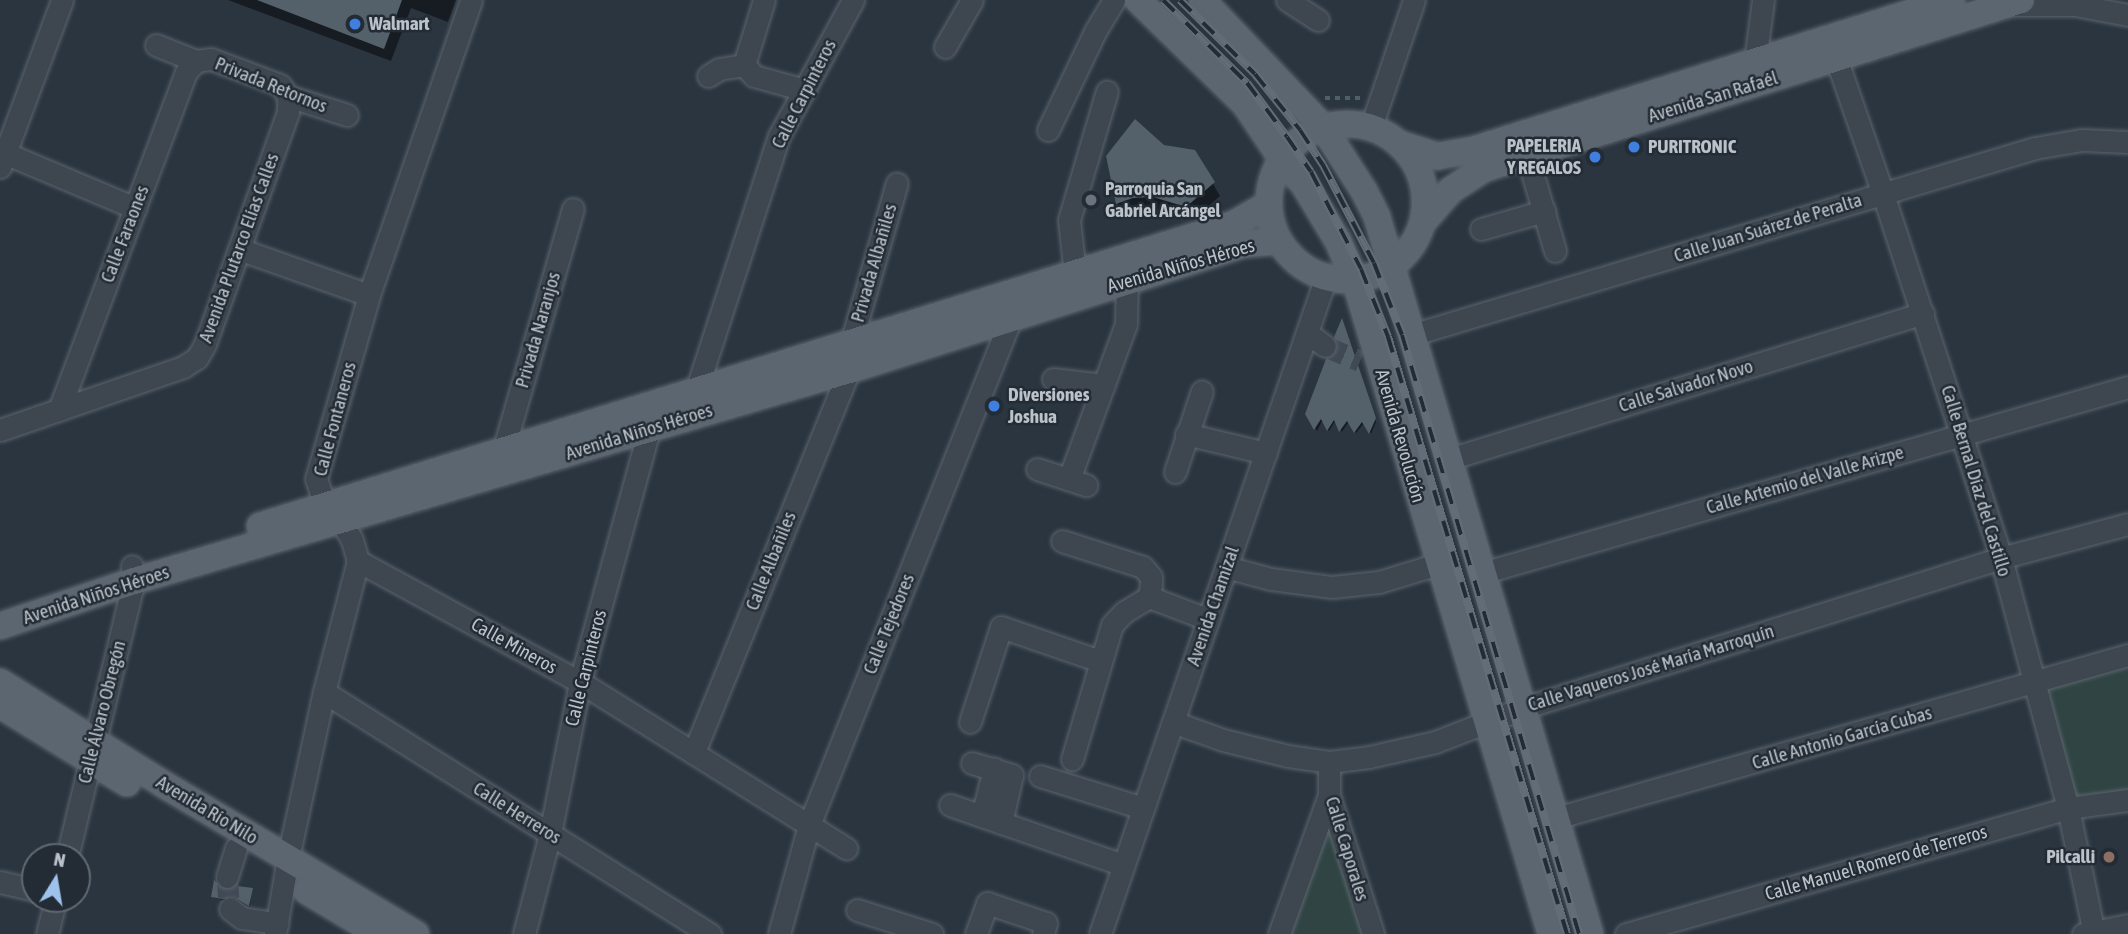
<!DOCTYPE html>
<meta charset="utf-8">
<style>
body{margin:0}
#map{position:relative;width:2128px;height:934px;overflow:hidden;background:#2a3540;font-family:"Asap Condensed",sans-serif}
div>[style]{position:absolute}
[style*='--x']{left:calc(var(--x)*1px);top:calc(var(--y)*1px);width:calc(var(--w)*1px);rotate:calc(var(--a)*1deg)}
.green>*{inset:0;background:#2f4443}
.shadow>*{inset:0;background:#0007}
.building>*{inset:0;background:#54606a}
.minor-tunnel>*{height:21px;margin-top:-10.5px;transform-origin:0;background:repeating-linear-gradient(90deg,#404a55 0 21px,transparent 0 31px)}
.path>*{height:3.5px;margin-top:-1.75px;transform-origin:0;background:repeating-linear-gradient(90deg,#4e6162 0 5px,transparent 0 10px)}
.roads{filter:drop-shadow(0 0 2px #5c656d) drop-shadow(0 0 2px #5c656d)}
.minor>*{height:21px;margin:-10.5px;padding:0 10.5px;transform-origin:10.5px;border-radius:10.5px;background:#3e4750}
.major>*{height:26px;margin:-13px;padding:0 13px;transform-origin:13px;border-radius:13px;background:#5c6670}
.major>.ring{margin:-13px;padding:0;box-sizing:content-box;background:none;border:26px solid #5c6670;border-radius:50%}
.rail>*{height:8px;margin-top:-4px;transform-origin:0;background:repeating-linear-gradient(90deg,#232c35 0 16px,#636d78 0 32px);box-sizing:border-box;border-block:2px solid #636d78}
.dots>*{width:19px;height:19px;translate:-50% -50%;box-sizing:border-box;border:4px solid #232c35;border-radius:50%}
span{translate:-50% -50%;white-space:nowrap;text-align:center;line-height:1.15;-webkit-text-stroke:5px #232c35;paint-order:stroke}
.poi-label{font-size:19px;color:#bbc2ca;font-weight:700}
.left{translate:0 -50%;text-align:left}
.right{translate:-100% -50%;text-align:right}
.street-label{font-size:19px;color:#bbc2ca}
.north{position:absolute;left:21px;top:843px;width:70px;height:70px;box-sizing:border-box;background:#232c35;border:2px solid #606871;border-radius:50%;rotate:11deg;font-size:19px;font-weight:700;line-height:28px;text-align:center;color:#bbc2ca}
.north::after{content:'';display:block;margin:auto;width:24px;height:32px;background:#9dc3ed;clip-path:polygon(50% 0,100% 100%,50% 72%,0 100%)}
</style>
<div id="map">
<div class="green">
<i style="clip-path:polygon(2128px 662px,2128px 797px,2070px 801px,2041px 688px)"></i>
<i style="clip-path:polygon(1329px 795px,1370px 934px,1281px 934px)"></i>
</div>
<div class="shadow">
<i style="clip-path:polygon(228px 0,456px 0,448px 22px,411px 8px,391px 61px)"></i>
<i style="clip-path:polygon(1163px 147px,1194px 151px,1220px 196px,1194px 219px,1161px 209px,1141px 210px,1125px 216px,1117px 203px)"></i>
<i style="clip-path:polygon(1342px 322px,1376px 422px,1371px 434px,1365px 422px,1356px 433px,1349px 421px,1342px 432px,1336px 420px,1329px 431px,1323px 419px,1317px 431px,1307px 414px,1340px 348px)"></i>
<i style="clip-path:polygon(251px 890px,250px 907px,235px 898px,224px 901px,213px 897px,223px 892px)"></i>
</div>
<div class="building">
<i style="clip-path:polygon(257px 0,402px 0,384px 49px)"></i>
<i style="clip-path:polygon(1135px 119px,1164px 145px,1195px 150px,1215px 182px,1186px 207px,1153px 197px,1133px 198px,1116px 204px,1106px 156px)"></i>
<i style="clip-path:polygon(1342px 318px,1376px 418px,1369px 434px,1362px 422px,1354px 433px,1347px 421px,1339px 432px,1334px 420px,1327px 431px,1321px 419px,1314px 430px,1305px 414px,1326px 359px,1335px 354px,1338px 348px,1334px 337px)"></i>
<i style="clip-path:polygon(214px 880px,224px 890px,237px 886px,253px 888px,249px 906px,232px 896px,222px 899px,211px 897px)"></i>
</div>
<div class="minor-tunnel">
<i style="--x:1325;--y:346;--w:38;--a:23"></i>
<i style="--x:227;--y:877;--w:32;--a:85"></i>
</div>
<div class="path">
<i style="--x:1325;--y:98;--w:38;--a:0"></i>
</div>
<div class="roads">
<div class="minor">
<i style="--x:1287;--y:0;--w:37;--a:33"></i>
<i style="--x:2006;--y:5;--w:69;--a:0"></i>
<i style="--x:2075;--y:5;--w:54;--a:10.7"></i>
<i style="--x:156;--y:45;--w:43;--a:21.8"></i>
<i style="--x:196;--y:61;--w:15;--a:-8"></i>
<i style="--x:211;--y:59;--w:74;--a:20.6"></i>
<i style="--x:280;--y:85;--w:14;--a:54"></i>
<i style="--x:288;--y:96;--w:62;--a:17.9"></i>
<i style="--x:945;--y:47;--w:54;--a:-60.1"></i>
<i style="--x:1826;--y:47;--w:15;--a:48"></i>
<i style="--x:1836;--y:58;--w:144;--a:70.9"></i>
<i style="--x:1883;--y:194;--w:383;--a:72"></i>
<i style="--x:2001;--y:558;--w:259;--a:75"></i>
<i style="--x:2068;--y:808;--w:129;--a:78.3"></i>
<i style="--x:1755;--y:61;--w:62;--a:-82.5"></i>
<i style="--x:744;--y:65;--w:68;--a:-72.9"></i>
<i style="--x:744;--y:65;--w:15;--a:48"></i>
<i style="--x:754;--y:76;--w:53;--a:15.4"></i>
<i style="--x:708;--y:76;--w:13;--a:-32"></i>
<i style="--x:719;--y:69;--w:25;--a:-9"></i>
<i style="--x:1371;--y:127;--w:134;--a:-71.3"></i>
<i style="--x:1048;--y:130;--w:111;--a:-64.4"></i>
<i style="--x:1096;--y:30;--w:35;--a:-59"></i>
<i style="--x:0;--y:151;--w:147;--a:22.9"></i>
<i style="--x:1527;--y:155;--w:100;--a:73.7"></i>
<i style="--x:0;--y:167;--w:178;--a:-69.6"></i>
<i style="--x:1481;--y:229;--w:66;--a:-15.9"></i>
<i style="--x:239;--y:249;--w:138;--a:19.5"></i>
<i style="--x:1075;--y:274;--w:54;--a:-96.3"></i>
<i style="--x:1069;--y:220;--w:134;--a:-73.6"></i>
<i style="--x:1307;--y:333;--w:22;--a:36"></i>
<i style="--x:1411;--y:335;--w:651;--a:-16.68"></i>
<i style="--x:2035;--y:148;--w:48;--a:-9.7"></i>
<i style="--x:2082;--y:140;--w:46;--a:2.5"></i>
<i style="--x:851;--y:343;--w:166;--a:-74"></i>
<i style="--x:1053;--y:379;--w:51;--a:6.7"></i>
<i style="--x:696;--y:391;--w:268;--a:-72"></i>
<i style="--x:779;--y:136;--w:155;--a:-61.4"></i>
<i style="--x:59;--y:410;--w:361;--a:-69.4"></i>
<i style="--x:186;--y:72;--w:15;--a:-48"></i>
<i style="--x:0;--y:430;--w:194;--a:-19"></i>
<i style="--x:183;--y:367;--w:17;--a:-33"></i>
<i style="--x:197;--y:358;--w:16;--a:-60"></i>
<i style="--x:205;--y:344;--w:246;--a:-70.3"></i>
<i style="--x:288;--y:112;--w:16;--a:-90"></i>
<i style="--x:1186;--y:434;--w:82;--a:13.4"></i>
<i style="--x:503;--y:451;--w:252;--a:-73.9"></i>
<i style="--x:1449;--y:459;--w:496;--a:-17.1"></i>
<i style="--x:1037;--y:469;--w:52;--a:18.1"></i>
<i style="--x:1175;--y:472;--w:85;--a:-71.6"></i>
<i style="--x:1069;--y:479;--w:165;--a:-69.8"></i>
<i style="--x:1126;--y:324;--w:43;--a:-88.7"></i>
<i style="--x:1062;--y:541;--w:85;--a:17.8"></i>
<i style="--x:1143;--y:567;--w:13;--a:51"></i>
<i style="--x:1151;--y:577;--w:7;--a:90"></i>
<i style="--x:1151;--y:584;--w:13;--a:99"></i>
<i style="--x:1149;--y:597;--w:29;--a:149"></i>
<i style="--x:1124;--y:612;--w:18;--a:133"></i>
<i style="--x:1112;--y:625;--w:140;--a:106.6"></i>
<i style="--x:358;--y:561;--w:253;--a:28.6"></i>
<i style="--x:580;--y:682;--w:314;--a:32"></i>
<i style="--x:1226;--y:567;--w:47;--a:14.9"></i>
<i style="--x:1271;--y:579;--w:62;--a:7.5"></i>
<i style="--x:1332;--y:587;--w:47;--a:-6.1"></i>
<i style="--x:1379;--y:582;--w:62;--a:-17"></i>
<i style="--x:1482;--y:573;--w:672;--a:-16.06"></i>
<i style="--x:1149;--y:597;--w:62;--a:20.8"></i>
<i style="--x:324;--y:692;--w:456;--a:32.1"></i>
<i style="--x:970;--y:722;--w:100;--a:-71.9"></i>
<i style="--x:1001;--y:627;--w:105;--a:19"></i>
<i style="--x:1173;--y:722;--w:53;--a:19.8"></i>
<i style="--x:1223;--y:740;--w:67;--a:13.8"></i>
<i style="--x:1288;--y:756;--w:41;--a:8.3"></i>
<i style="--x:1329;--y:762;--w:40;--a:-7.1"></i>
<i style="--x:1369;--y:757;--w:68;--a:-12.8"></i>
<i style="--x:1435;--y:742;--w:94;--a:-21.1"></i>
<i style="--x:1523;--y:708;--w:501;--a:-17.42"></i>
<i style="--x:2001;--y:558;--w:131;--a:-15"></i>
<i style="--x:694;--y:752;--w:412;--a:-67.9"></i>
<i style="--x:1329;--y:762;--w:33;--a:90"></i>
<i style="--x:1329;--y:795;--w:146;--a:72.4"></i>
<i style="--x:972;--y:763;--w:42;--a:16.7"></i>
<i style="--x:1012;--y:775;--w:49;--a:102.9"></i>
<i style="--x:1040;--y:776;--w:108;--a:17.3"></i>
<i style="--x:950;--y:805;--w:183;--a:19.1"></i>
<i style="--x:982;--y:816;--w:49;--a:-75.7"></i>
<i style="--x:1556;--y:818;--w:595;--a:-15.91"></i>
<i style="--x:67;--y:857;--w:284;--a:-76.4"></i>
<i style="--x:134;--y:581;--w:15;--a:-98"></i>
<i style="--x:227;--y:877;--w:30;--a:-73"></i>
<i style="--x:0;--y:882;--w:36;--a:13"></i>
<i style="--x:230;--y:909;--w:15;--a:37"></i>
<i style="--x:242;--y:918;--w:36;--a:9"></i>
<i style="--x:857;--y:910;--w:79;--a:17.7"></i>
<i style="--x:47;--y:934;--w:36;--a:-76"></i>
<i style="--x:275;--y:934;--w:77;--a:-80.3"></i>
<i style="--x:288;--y:858;--w:170;--a:-77.8"></i>
<i style="--x:324;--y:692;--w:135;--a:-75.5"></i>
<i style="--x:358;--y:561;--w:22;--a:-106"></i>
<i style="--x:352;--y:540;--w:22;--a:-120"></i>
<i style="--x:341;--y:521;--w:22;--a:-137"></i>
<i style="--x:325;--y:506;--w:28;--a:-108"></i>
<i style="--x:316;--y:479;--w:191;--a:-73.9"></i>
<i style="--x:369;--y:295;--w:312;--a:-70.9"></i>
<i style="--x:524;--y:934;--w:103;--a:-75.4"></i>
<i style="--x:550;--y:834;--w:155;--a:-78.8"></i>
<i style="--x:580;--y:682;--w:276;--a:-74.7"></i>
<i style="--x:779;--y:934;--w:113;--a:-74.6"></i>
<i style="--x:809;--y:825;--w:546;--a:-68.28"></i>
<i style="--x:976;--y:934;--w:33;--a:-70"></i>
<i style="--x:987;--y:903;--w:62;--a:18.7"></i>
<i style="--x:1046;--y:923;--w:11;--a:105"></i>
<i style="--x:1100;--y:934;--w:695;--a:-71.02"></i>
<i style="--x:1279;--y:934;--w:148;--a:-70.2"></i>
<i style="--x:1626;--y:934;--w:460;--a:-15.9"></i>
<i style="--x:2068;--y:808;--w:61;--a:-7.6"></i>
<i style="--x:2083;--y:934;--w:46;--a:-11.3"></i>
</div>
<div class="major">
<i style="--x:1138;--y:0;--w:149;--a:44.2"></i>
<i style="--x:1245;--y:104;--w:77;--a:56.1"></i>
<i style="--x:1288;--y:168;--w:21;--a:45"></i>
<i style="--x:1303;--y:183;--w:68;--a:58.9"></i>
<i style="--x:1338;--y:241;--w:43;--a:66.4"></i>
<i style="--x:1355;--y:280;--w:683;--a:73.32"></i>
<i style="--x:1202;--y:0;--w:175;--a:46.4"></i>
<i style="--x:1323;--y:127;--w:76;--a:57.4"></i>
<i style="--x:1364;--y:191;--w:29;--a:63"></i>
<i style="--x:1377;--y:217;--w:748;--a:73.45"></i>
<i class="ring" style="left:1269px;top:124px;width:130px;height:130px"></i>
<i style="--x:1400;--y:144;--w:40;--a:18"></i>
<i style="--x:1438;--y:156;--w:39;--a:-10"></i>
<i style="--x:1476;--y:149;--w:498;--a:-17.4"></i>
<i style="--x:1423;--y:222;--w:43;--a:-48.8"></i>
<i style="--x:1451;--y:190;--w:38;--a:-33"></i>
<i style="--x:1483;--y:169;--w:564;--a:-17.44"></i>
<i style="--x:260;--y:526;--w:1020;--a:-17.23"></i>
<i style="--x:1234;--y:224;--w:38;--a:-30"></i>
<i style="--x:0;--y:626;--w:141;--a:-18.6"></i>
<i style="--x:134;--y:581;--w:745;--a:-16.44"></i>
<i style="--x:849;--y:370;--w:416;--a:-17.7"></i>
<i style="--x:1245;--y:244;--w:33;--a:-5"></i>
<i style="--x:0;--y:682;--w:192;--a:32"></i>
<i style="--x:163;--y:784;--w:294;--a:30.7"></i>
<i style="--x:0;--y:705;--w:149;--a:31.6"></i>
<i style="--x:307;--y:891;--w:84;--a:30.8"></i>
</div>
</div>
<div class="rail">
<i style="--x:1163;--y:0;--w:118;--a:44.7"></i>
<i style="--x:1247;--y:83;--w:67;--a:53.5"></i>
<i style="--x:1287;--y:137;--w:42;--a:55.6"></i>
<i style="--x:1311;--y:172;--w:109;--a:62.7"></i>
<i style="--x:1361;--y:269;--w:73;--a:68.3"></i>
<i style="--x:1388;--y:337;--w:623;--a:73.31"></i>
<i style="--x:1180;--y:0;--w:105;--a:44.6"></i>
<i style="--x:1255;--y:74;--w:72;--a:51.2"></i>
<i style="--x:1300;--y:130;--w:42;--a:56.7"></i>
<i style="--x:1323;--y:165;--w:110;--a:62.5"></i>
<i style="--x:1374;--y:263;--w:77;--a:68.7"></i>
<i style="--x:1402;--y:335;--w:625;--a:73.54"></i>
</div>
<div class="dots">
<i style="left:355px;top:24px;background:#3f7fe0"></i>
<i style="left:1634px;top:147px;background:#3f7fe0"></i>
<i style="left:1595px;top:157px;background:#3f7fe0"></i>
<i style="left:1091px;top:200px;background:#6b7280"></i>
<i style="left:994px;top:406px;background:#3f7fe0"></i>
<i style="left:2109px;top:857px;background:#8d6e63"></i>
</div>
<div class="poi-label">
<span class="left" style="left:369px;top:24px">Walmart</span>
<span class="right" style="left:1581px;top:157px">PAPELERIA<br>Y REGALOS</span>
<span class="left" style="left:1648px;top:147px">PURITRONIC</span>
<span class="left" style="left:1105px;top:200px">Parroquia San<br>Gabriel Arcángel</span>
<span class="left" style="left:1008px;top:406px">Diversiones<br>Joshua</span>
<span class="right" style="left:2095px;top:857px">Pilcalli</span>
</div>
<div class="street-label">
<span style="left:271px;top:85px;rotate:22deg">Privada Retornos</span>
<span style="left:804px;top:94px;rotate:-63deg">Calle Carpinteros</span>
<span style="left:1713px;top:97px;rotate:-17deg">Avenida San Rafaél</span>
<span style="left:1768px;top:228px;rotate:-17deg">Calle Juan Suárez de Peralta</span>
<span style="left:125px;top:234px;rotate:-69deg">Calle Faraones</span>
<span style="left:239px;top:248px;rotate:-70deg">Avenida Plutarco Elías Calles</span>
<span style="left:874px;top:263px;rotate:-74deg">Privada Albañiles</span>
<span style="left:1181px;top:266px;rotate:-16deg">Avenida Niños Héroes</span>
<span style="left:538px;top:330px;rotate:-74deg">Privada Naranjos</span>
<span style="left:1686px;top:386px;rotate:-17deg">Calle Salvador Novo</span>
<span style="left:335px;top:419px;rotate:-75deg">Calle Fontaneros</span>
<span style="left:639px;top:432px;rotate:-17deg">Avenida Niños Héroes</span>
<span style="left:1400px;top:436px;rotate:74deg">Avenida Revolución</span>
<span style="left:1805px;top:480px;rotate:-16deg">Calle Artemio del Valle Arizpe</span>
<span style="left:1976px;top:481px;rotate:73deg">Calle Bernal Díaz del Castillo</span>
<span style="left:771px;top:561px;rotate:-68deg">Calle Albañiles</span>
<span style="left:96px;top:595px;rotate:-18deg">Avenida Niños Héroes</span>
<span style="left:1213px;top:606px;rotate:-71deg">Avenida Chamizal</span>
<span style="left:889px;top:624px;rotate:-68deg">Calle Tejedores</span>
<span style="left:514px;top:646px;rotate:29deg">Calle Mineros</span>
<span style="left:586px;top:668px;rotate:-76deg">Calle Carpinteros</span>
<span style="left:1651px;top:668px;rotate:-17deg">Calle Vaqueros José María Marroquín</span>
<span style="left:102px;top:712px;rotate:-76deg">Calle Álvaro Obregón</span>
<span style="left:1842px;top:738px;rotate:-16deg">Calle Antonio García Cubas</span>
<span style="left:207px;top:810px;rotate:31deg">Avenida Río Nilo</span>
<span style="left:517px;top:813px;rotate:32deg">Calle Herreros</span>
<span style="left:1347px;top:849px;rotate:73deg">Calle Caporales</span>
<span style="left:1876px;top:863px;rotate:-16deg">Calle Manuel Romero de Terreros</span>
</div>
<div class="north">N</div>
</div>
